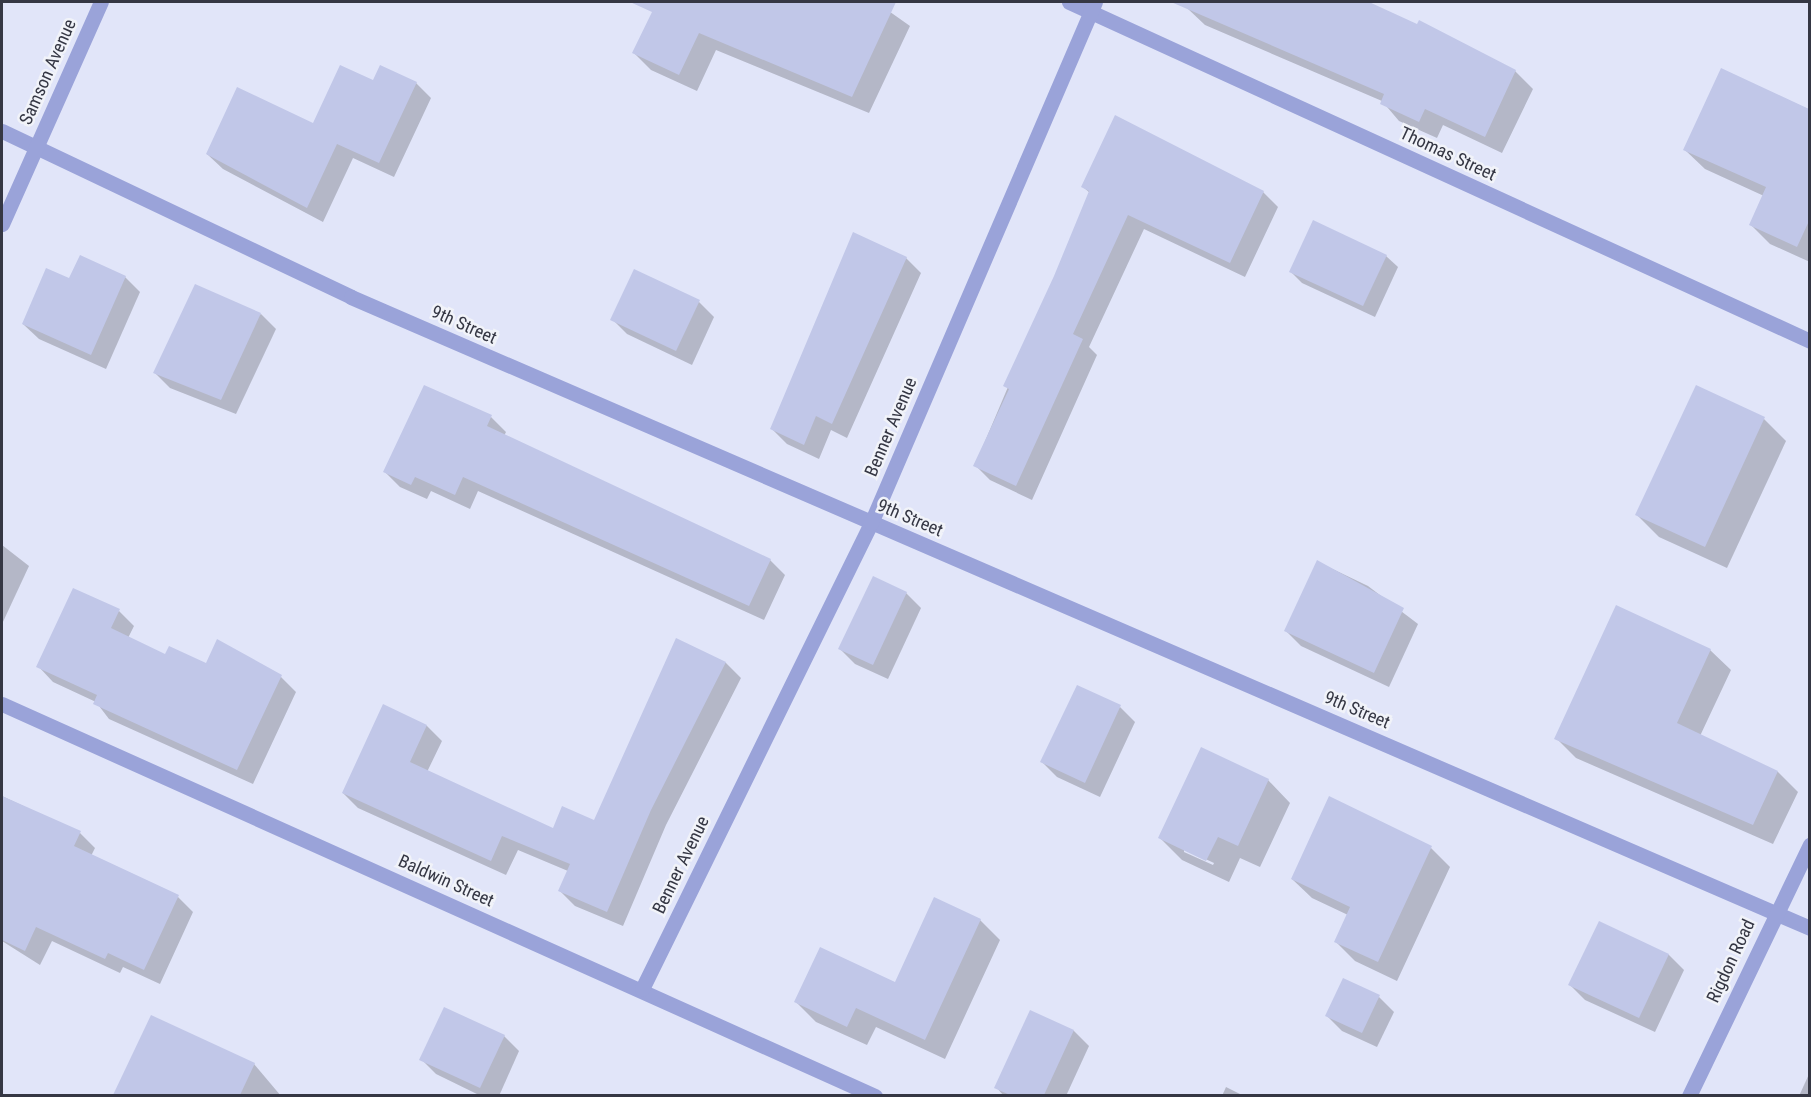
<!DOCTYPE html>
<style>
body{margin:0}
#map{position:relative;width:1811px;height:1097px;overflow:hidden;background:#e1e5f9;font-family:"Roboto Condensed",sans-serif}
div>[style]{position:absolute}
[style*='--x']{left:calc(var(--x)*1px);top:calc(var(--y)*1px);width:calc(var(--w)*1px);rotate:calc(var(--a)*1deg)}
.shadow>*{inset:0;background:#0003}
.building>*{inset:0;background:#c1c7e8}
.minor>*{height:15px;margin:-7.5px;padding:0 7.5px;transform-origin:7.5px;border-radius:7.5px;background:#9aa3d9}
span{translate:-50% -50%;white-space:nowrap;text-align:center;line-height:1.15;-webkit-text-stroke:5px #f1f3f9;paint-order:stroke}
.street-label{font-size:18px;color:#353744}
.frame{position:absolute;inset:0;border:3px solid #353744;pointer-events:none}
</style>
<div id="map">
<div class="shadow">
<i style="clip-path:polygon(658px 2px,876px 2px,910px 26px,869px 113px,716px 50px,697px 91px,651px 70px,634px 53px)"></i>
<i style="clip-path:polygon(1190px 2px,1366px 2px,1418px 26px,1419px 22px,1515px 71px,1533px 89px,1502px 153px,1443px 125px,1437px 138px,1399px 121px,1382px 101px,1205px 25px,1187px 8px)"></i>
<i style="clip-path:polygon(1722px 70px,1810px 110px,1810px 262px,1770px 244px,1751px 225px,1764px 196px,1705px 169px,1685px 150px)"></i>
<i style="clip-path:polygon(374px 82px,416px 83px,431px 98px,394px 177px,353px 158px,323px 222px,223px 169px,207px 154px,314px 125px)"></i>
<i style="clip-path:polygon(1083px 187px,1263px 192px,1278px 207px,1245px 277px,1144px 229px,1089px 347px,1097px 355px,1032px 500px,990px 480px,975px 465px,1090px 193px)"></i>
<i style="clip-path:polygon(854px 234px,906px 258px,921px 273px,847px 438px,831px 430px,819px 459px,787px 444px,772px 429px)"></i>
<i style="clip-path:polygon(1386px 256px,1398px 267px,1375px 317px,1302px 283px,1291px 272px)"></i>
<i style="clip-path:polygon(125px 277px,140px 292px,106px 369px,39px 339px,23px 324px)"></i>
<i style="clip-path:polygon(699px 302px,714px 317px,692px 365px,627px 334px,612px 319px)"></i>
<i style="clip-path:polygon(261px 314px,276px 329px,236px 414px,170px 388px,155px 373px)"></i>
<i style="clip-path:polygon(1696px 387px,1764px 419px,1786px 441px,1727px 568px,1659px 537px,1637px 515px)"></i>
<i style="clip-path:polygon(491px 417px,506px 432px,504px 436px,770px 560px,785px 575px,764px 620px,478px 491px,470px 509px,431px 491px,427px 499px,400px 487px,385px 472px)"></i>
<i style="clip-path:polygon(2px 545px,29px 566px,2px 624px)"></i>
<i style="clip-path:polygon(1318px 562px,1368px 586px,1418px 624px,1389px 687px,1301px 646px,1286px 631px)"></i>
<i style="clip-path:polygon(906px 593px,921px 608px,888px 679px,855px 664px,840px 649px)"></i>
<i style="clip-path:polygon(1617px 607px,1710px 650px,1731px 670px,1700px 736px,1778px 772px,1798px 792px,1773px 844px,1576px 758px,1556px 738px)"></i>
<i style="clip-path:polygon(119px 611px,134px 626px,128px 638px,166px 656px,281px 677px,296px 692px,253px 784px,109px 719px,96px 702px,53px 682px,38px 666px)"></i>
<i style="clip-path:polygon(677px 640px,726px 663px,741px 678px,666px 825px,623px 926px,575px 906px,560px 891px,568px 871px,518px 850px,506px 875px,358px 808px,343px 793px,384px 706px,427px 726px,442px 741px,427px 772px,554px 830px,595px 822px)"></i>
<i style="clip-path:polygon(1120px 707px,1135px 722px,1100px 797px,1057px 777px,1042px 762px)"></i>
<i style="clip-path:polygon(evenodd,1268px 780px,1290px 803px,1260px 867px,1240px 858px,1229px 882px,1182px 860px,1160px 838px,1268px 780px,1184px 849px,1214px 863px,1213px 865px,1184px 852px,1184px 849px)"></i>
<i style="clip-path:polygon(2px 796px,80px 833px,95px 848px,91px 856px,178px 897px,193px 912px,160px 984px,123px 967px,120px 973px,52px 941px,40px 965px,2px 941px,14px 902px,2px 896px)"></i>
<i style="clip-path:polygon(1431px 848px,1450px 867px,1397px 981px,1355px 961px,1336px 942px,1348px 915px,1312px 898px,1292px 879px)"></i>
<i style="clip-path:polygon(980px 920px,1000px 940px,945px 1059px,876px 1027px,867px 1045px,816px 1022px,796px 1002px,895px 984px)"></i>
<i style="clip-path:polygon(1599px 923px,1669px 955px,1684px 970px,1655px 1032px,1585px 1000px,1570px 985px)"></i>
<i style="clip-path:polygon(1379px 997px,1394px 1012px,1377px 1047px,1342px 1031px,1327px 1016px)"></i>
<i style="clip-path:polygon(1031px 1012px,1074px 1031px,1089px 1046px,1066px 1096px,1004px 1096px,996px 1087px)"></i>
<i style="clip-path:polygon(151px 1017px,254px 1064px,281px 1096px,115px 1096px)"></i>
<i style="clip-path:polygon(504px 1036px,519px 1051px,499px 1096px,481px 1096px,436px 1074px,421px 1059px)"></i>
<i style="clip-path:polygon(1810px 1072px,1810px 1096px,1799px 1096px)"></i>
<i style="clip-path:polygon(1226px 1087px,1244px 1096px,1222px 1096px)"></i>
</div>
<div class="building">
<i style="clip-path:polygon(630px 2px,896px 2px,852px 97px,699px 33px,679px 75px,632px 53px,652px 12px)"></i>
<i style="clip-path:polygon(1171px 2px,1369px 2px,1417px 24px,1419px 20px,1516px 70px,1485px 137px,1425px 109px,1419px 122px,1380px 104px,1384px 94px)"></i>
<i style="clip-path:polygon(340px 65px,373px 80px,380px 65px,417px 82px,379px 163px,337px 144px,307px 208px,206px 154px,237px 87px,313px 123px)"></i>
<i style="clip-path:polygon(1721px 68px,1809px 109px,1809px 221px,1797px 247px,1749px 225px,1766px 187px,1683px 150px)"></i>
<i style="clip-path:polygon(1115px 115px,1264px 191px,1230px 263px,1128px 215px,1073px 334px,1083px 339px,1016px 486px,973px 466px,1009px 389px,1003px 386px,1054px 276px,1089px 191px,1081px 187px)"></i>
<i style="clip-path:polygon(1313px 220px,1387px 255px,1363px 306px,1289px 272px)"></i>
<i style="clip-path:polygon(853px 232px,907px 257px,832px 424px,816px 416px,804px 445px,770px 429px)"></i>
<i style="clip-path:polygon(80px 255px,126px 276px,91px 355px,22px 324px,46px 268px,69px 278px)"></i>
<i style="clip-path:polygon(634px 269px,700px 300px,676px 351px,610px 320px)"></i>
<i style="clip-path:polygon(195px 284px,261px 313px,221px 400px,153px 373px)"></i>
<i style="clip-path:polygon(424px 385px,492px 415px,487px 426px,771px 559px,749px 606px,463px 477px,455px 495px,415px 477px,411px 485px,383px 472px)"></i>
<i style="clip-path:polygon(1696px 385px,1765px 417px,1705px 547px,1635px 515px)"></i>
<i style="clip-path:polygon(1317px 560px,1404px 608px,1374px 673px,1284px 631px)"></i>
<i style="clip-path:polygon(873px 576px,907px 592px,873px 665px,838px 649px)"></i>
<i style="clip-path:polygon(73px 588px,120px 609px,111px 628px,165px 654px,169px 646px,206px 663px,217px 639px,282px 675px,237px 770px,93px 704px,97px 695px,36px 667px)"></i>
<i style="clip-path:polygon(1616px 605px,1711px 649px,1677px 723px,1778px 771px,1753px 825px,1554px 739px)"></i>
<i style="clip-path:polygon(676px 638px,726px 662px,651px 810px,607px 912px,558px 891px,570px 864px,502px 836px,491px 861px,342px 793px,383px 704px,427px 725px,410px 762px,553px 828px,562px 806px,594px 820px)"></i>
<i style="clip-path:polygon(1077px 685px,1121px 705px,1085px 783px,1040px 762px)"></i>
<i style="clip-path:polygon(1201px 747px,1269px 779px,1238px 846px,1218px 837px,1206px 861px,1158px 838px)"></i>
<i style="clip-path:polygon(2px 796px,81px 831px,74px 846px,179px 895px,144px 970px,108px 953px,105px 959px,36px 927px,25px 951px,2px 940px)"></i>
<i style="clip-path:polygon(1329px 796px,1432px 846px,1378px 962px,1334px 942px,1350px 907px,1291px 879px)"></i>
<i style="clip-path:polygon(934px 897px,981px 919px,925px 1040px,856px 1008px,847px 1027px,794px 1002px,820px 947px,895px 982px)"></i>
<i style="clip-path:polygon(1599px 921px,1669px 954px,1639px 1018px,1568px 985px)"></i>
<i style="clip-path:polygon(1343px 978px,1380px 995px,1362px 1033px,1325px 1016px)"></i>
<i style="clip-path:polygon(444px 1007px,505px 1035px,480px 1088px,419px 1060px)"></i>
<i style="clip-path:polygon(1030px 1010px,1074px 1030px,1044px 1095px,1010px 1095px,994px 1088px)"></i>
<i style="clip-path:polygon(151px 1015px,255px 1063px,240px 1095px,113px 1095px)"></i>
</div>
<div class="minor">
<i style="--x:1069;--y:2;--w:815;--a:24.58"></i>
<i style="--x:2;--y:131;--w:386;--a:25.4"></i>
<i style="--x:351;--y:297;--w:1590;--a:23.39"></i>
<i style="--x:2;--y:224;--w:243;--a:-66"></i>
<i style="--x:2;--y:704;--w:957;--a:24.18"></i>
<i style="--x:642;--y:989;--w:519;--a:-63.83"></i>
<i style="--x:871;--y:523;--w:567;--a:-66.74"></i>
<i style="--x:1689;--y:1096;--w:279;--a:-64.3"></i>
</div>
<div class="street-label">
<span style="left:48px;top:72px;rotate:-66deg">Samson Avenue</span>
<span style="left:1448px;top:154px;rotate:25deg">Thomas Street</span>
<span style="left:464px;top:325px;rotate:24deg">9th Street</span>
<span style="left:891px;top:427px;rotate:-67deg">Benner Avenue</span>
<span style="left:910px;top:518px;rotate:23deg">9th Street</span>
<span style="left:1357px;top:710px;rotate:23deg">9th Street</span>
<span style="left:681px;top:865px;rotate:-64deg">Benner Avenue</span>
<span style="left:446px;top:881px;rotate:24deg">Baldwin Street</span>
<span style="left:1731px;top:961px;rotate:-65deg">Rigdon Road</span>
</div>
<div class="frame"></div>
</div>
